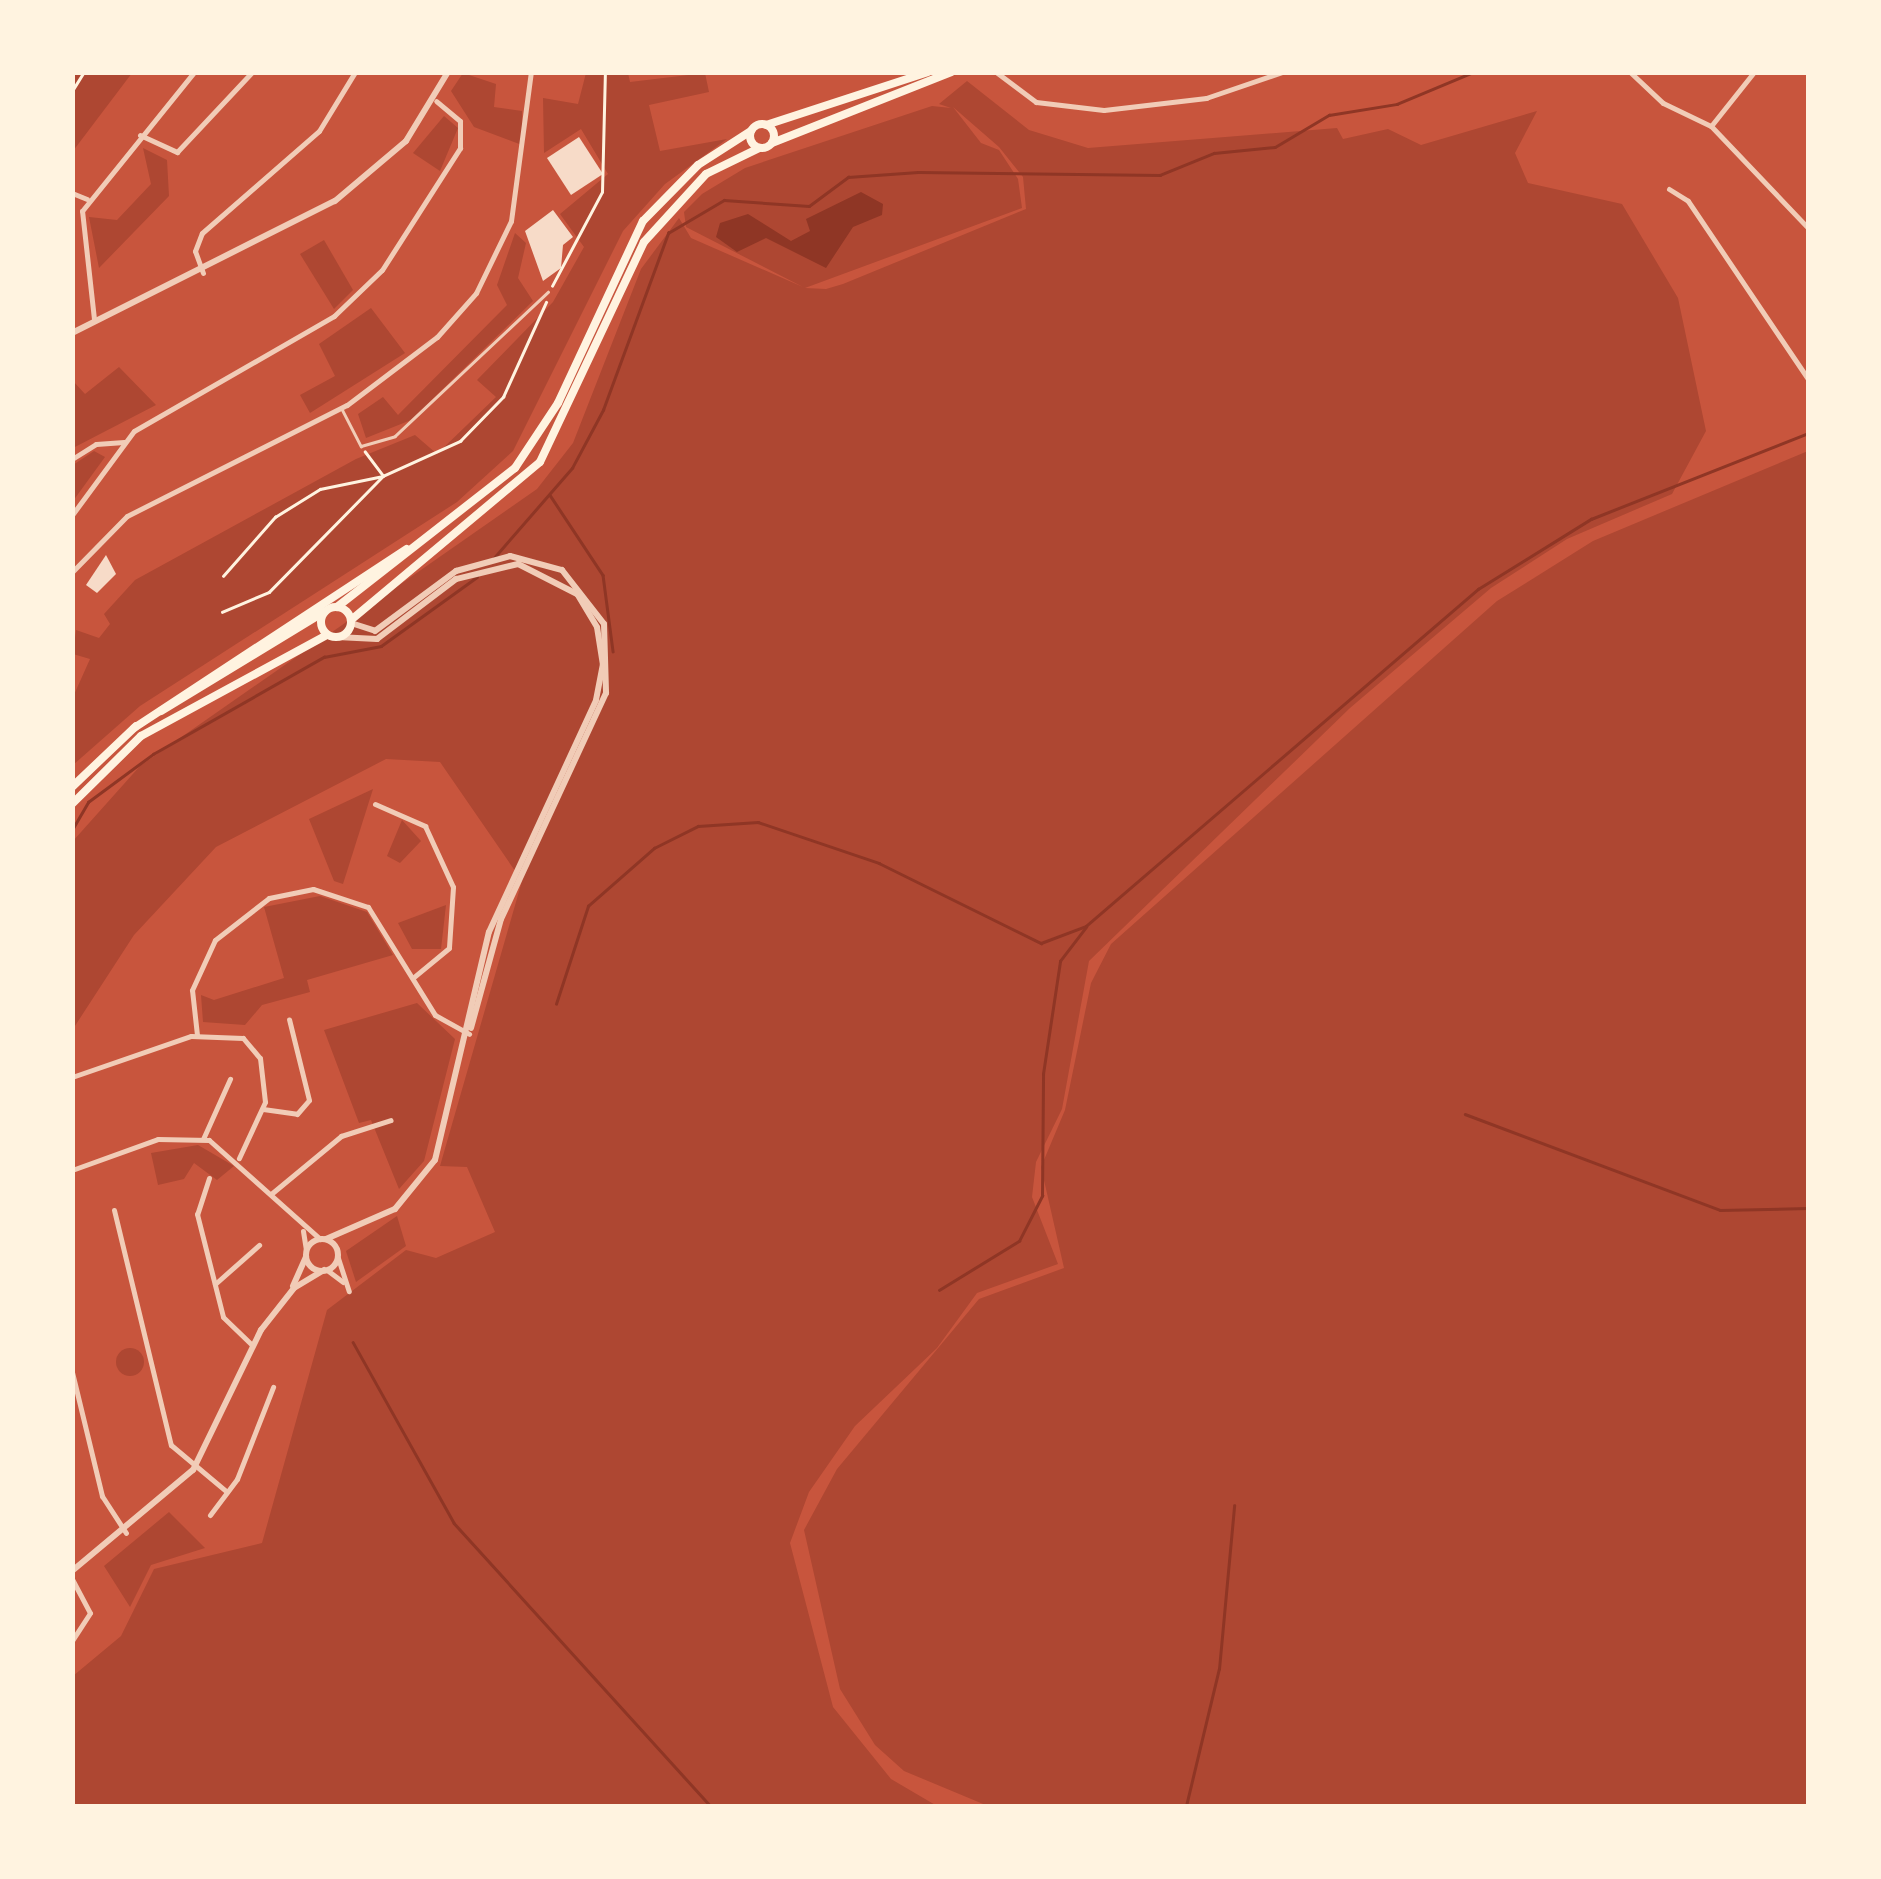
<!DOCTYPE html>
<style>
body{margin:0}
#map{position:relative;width:1881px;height:1879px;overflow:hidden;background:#c8553d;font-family:Rubik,sans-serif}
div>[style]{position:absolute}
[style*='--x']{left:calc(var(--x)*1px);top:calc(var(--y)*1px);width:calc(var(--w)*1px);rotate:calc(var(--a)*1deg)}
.green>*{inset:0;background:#ae4732}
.round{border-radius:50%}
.water>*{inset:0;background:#8f3625}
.stream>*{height:2.5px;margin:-1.25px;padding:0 1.25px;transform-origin:1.25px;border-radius:1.25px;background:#8f3625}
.building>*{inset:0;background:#f7dbc8}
.path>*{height:2.5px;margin:-1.25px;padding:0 1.25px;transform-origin:1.25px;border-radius:1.25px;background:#fff3e0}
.service>*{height:2.5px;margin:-1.25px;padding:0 1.25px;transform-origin:1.25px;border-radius:1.25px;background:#f1ccb7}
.minor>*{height:5px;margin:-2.5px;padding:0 2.5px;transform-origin:2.5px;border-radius:2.5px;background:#f1ccb7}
.tertiary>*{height:6px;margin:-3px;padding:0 3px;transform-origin:3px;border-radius:3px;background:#f1ccb7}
.tertiary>.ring{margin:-3px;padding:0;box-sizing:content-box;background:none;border:6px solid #f1ccb7;border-radius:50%}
.secondary>*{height:8px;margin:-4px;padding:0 4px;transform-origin:4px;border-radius:4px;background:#fff3e0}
.secondary>.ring{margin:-4px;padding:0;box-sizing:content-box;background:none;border:8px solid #fff3e0;border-radius:50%}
span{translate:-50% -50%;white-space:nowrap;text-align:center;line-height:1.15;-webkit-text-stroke:8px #fff3e0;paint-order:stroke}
.frame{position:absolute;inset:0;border:75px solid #fff3e0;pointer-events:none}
</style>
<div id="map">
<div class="green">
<i style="clip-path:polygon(73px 73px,132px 73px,73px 151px)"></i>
<i style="clip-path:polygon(463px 73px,496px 84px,494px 107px,522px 111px,522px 145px,474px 127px,451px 91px)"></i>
<i style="clip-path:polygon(586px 73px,628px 73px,630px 82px,705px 73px,709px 92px,649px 105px,660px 151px,727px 139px,665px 184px,623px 231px,513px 451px,457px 502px,140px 706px,73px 765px,73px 697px,90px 659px,73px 654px,76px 630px,99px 638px,110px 624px,104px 614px,135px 580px,356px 459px,415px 435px,437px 454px,496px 397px,477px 380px,553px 302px,584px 247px,560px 214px,608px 174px,581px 129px,544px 153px,543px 98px,578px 104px)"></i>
<i style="clip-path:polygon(evenodd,967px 81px,1029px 130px,1088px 148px,1337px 128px,1343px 139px,1388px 129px,1421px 145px,1537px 111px,1515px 153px,1528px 183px,1622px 204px,1678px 298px,1706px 431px,1672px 494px,1567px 539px,1491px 588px,1350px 708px,1089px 961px,1062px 1109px,1036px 1162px,1032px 1197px,1058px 1264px,977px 1293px,937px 1348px,855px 1426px,809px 1492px,790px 1543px,833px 1707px,891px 1779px,937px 1806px,73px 1806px,73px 1676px,121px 1636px,154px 1569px,262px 1543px,327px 1310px,406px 1250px,436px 1258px,495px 1232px,467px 1167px,440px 1166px,522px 881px,440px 762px,386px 759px,216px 847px,134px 935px,73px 1029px,73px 841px,140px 766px,537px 489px,573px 443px,641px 269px,679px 218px,691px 238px,803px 287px,686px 227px,684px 212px,702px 194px,745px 168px,932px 106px,951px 108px,939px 104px,967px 81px,953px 107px,999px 147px,1023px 177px,1026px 209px,843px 284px,826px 289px,805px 288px,1022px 208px,1018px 179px,999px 150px,981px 143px,953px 107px)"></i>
<i style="clip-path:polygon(444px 116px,458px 128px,440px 171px,413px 153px)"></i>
<i style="clip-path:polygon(143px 148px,167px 160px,169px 196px,99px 268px,89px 217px,117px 220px,151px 184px)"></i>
<i style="clip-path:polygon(515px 233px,526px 243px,518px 278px,533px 301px,411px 420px,366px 438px,358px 414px,383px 397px,398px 415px,507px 305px,497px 285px)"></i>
<i style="clip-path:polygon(324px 240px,353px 290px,334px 309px,300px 254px)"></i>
<i style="clip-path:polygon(371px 308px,405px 353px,310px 413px,300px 395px,335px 376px,319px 344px)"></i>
<i style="clip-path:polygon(119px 367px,156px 405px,73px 448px,73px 381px,85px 394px)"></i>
<i style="clip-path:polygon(94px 451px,105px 457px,73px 501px,73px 465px)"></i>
<i style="clip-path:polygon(1808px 451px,1808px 1806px,988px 1806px,904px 1771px,875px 1745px,840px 1689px,804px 1530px,837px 1469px,979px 1299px,1064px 1268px,1041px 1167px,1065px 1110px,1091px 983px,1111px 944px,1497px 601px,1593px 541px)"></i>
<i style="clip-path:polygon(373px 789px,343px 884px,334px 881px,309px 819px)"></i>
<i style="clip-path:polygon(402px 820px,421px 841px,400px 863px,387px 856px)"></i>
<i style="clip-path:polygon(320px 896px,367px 912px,393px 955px,307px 980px,310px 992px,262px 1005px,245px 1025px,203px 1022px,201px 995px,214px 1000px,284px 978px,264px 907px)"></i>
<i style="clip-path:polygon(446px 905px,441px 949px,412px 949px,398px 923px)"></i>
<i style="clip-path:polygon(417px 1003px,455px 1039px,424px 1161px,399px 1189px,371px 1120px,359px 1123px,324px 1030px)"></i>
<i style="clip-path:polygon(198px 1145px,234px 1166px,217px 1180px,194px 1163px,184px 1179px,158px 1185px,151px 1153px)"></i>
<i style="clip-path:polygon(397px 1216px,406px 1246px,356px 1282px,346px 1251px)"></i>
<i class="round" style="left:116px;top:1348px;width:28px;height:28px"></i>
<i style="clip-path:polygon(169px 1512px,205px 1548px,151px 1565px,130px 1607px,104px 1566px)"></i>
</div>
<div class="water">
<i style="clip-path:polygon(861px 192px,883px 204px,882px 215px,853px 227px,826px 268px,766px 238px,737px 252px,716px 237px,720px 223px,748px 214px,791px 241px,810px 231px,806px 219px)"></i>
</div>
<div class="stream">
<i style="--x:550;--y:495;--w:96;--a:56.5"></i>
<i style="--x:603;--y:575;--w:77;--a:82.5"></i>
<i style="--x:492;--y:560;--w:122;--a:-49"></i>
<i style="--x:572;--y:468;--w:66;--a:-61.9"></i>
<i style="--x:603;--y:410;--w:189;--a:-69.8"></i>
<i style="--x:668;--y:233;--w:65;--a:-30.5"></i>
<i style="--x:724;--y:200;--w:85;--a:4"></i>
<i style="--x:809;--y:206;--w:49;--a:-36.6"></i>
<i style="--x:848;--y:177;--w:70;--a:-4.1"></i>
<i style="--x:918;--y:172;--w:242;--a:0.7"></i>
<i style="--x:1160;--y:175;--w:58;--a:-22.2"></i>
<i style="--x:1214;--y:153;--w:61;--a:-5.6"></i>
<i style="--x:1275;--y:147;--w:63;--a:-30.7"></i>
<i style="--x:1329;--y:115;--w:69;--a:-9.2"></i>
<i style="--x:1397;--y:104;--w:82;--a:-22.8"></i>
<i style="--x:72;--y:830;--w:32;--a:-60"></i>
<i style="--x:88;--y:802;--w:81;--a:-36.4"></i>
<i style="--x:153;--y:754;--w:197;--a:-29.6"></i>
<i style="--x:324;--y:657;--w:58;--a:-10.9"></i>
<i style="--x:381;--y:646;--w:118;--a:-35.7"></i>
<i style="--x:556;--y:1004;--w:103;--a:-71.9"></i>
<i style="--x:588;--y:906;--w:88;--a:-41.3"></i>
<i style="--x:654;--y:848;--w:49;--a:-26.6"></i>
<i style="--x:698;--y:826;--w:60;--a:-3.8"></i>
<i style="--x:758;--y:822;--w:128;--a:18.7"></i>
<i style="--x:879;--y:863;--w:181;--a:26.3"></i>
<i style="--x:1041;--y:943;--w:48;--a:-20.7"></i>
<i style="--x:1086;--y:926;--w:517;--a:-40.69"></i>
<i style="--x:1478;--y:589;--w:133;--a:-31.8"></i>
<i style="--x:1591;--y:519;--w:233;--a:-21.6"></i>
<i style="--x:1465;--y:1114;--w:272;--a:20.6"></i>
<i style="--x:1720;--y:1210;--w:88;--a:-1.3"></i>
<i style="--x:939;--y:1290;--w:94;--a:-31.5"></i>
<i style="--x:1019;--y:1241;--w:51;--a:-62.9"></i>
<i style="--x:1042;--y:1196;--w:122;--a:-89.5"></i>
<i style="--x:1043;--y:1074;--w:114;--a:-81.4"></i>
<i style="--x:1060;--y:961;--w:43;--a:-52.6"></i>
<i style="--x:353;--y:1342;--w:207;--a:60.8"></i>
<i style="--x:454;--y:1523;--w:382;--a:47.8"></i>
<i style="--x:1186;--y:1806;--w:141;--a:-76.5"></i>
<i style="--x:1219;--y:1669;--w:164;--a:-84.7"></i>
</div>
<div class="building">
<i style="clip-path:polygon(579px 137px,603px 174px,571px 195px,547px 158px)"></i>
<i style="clip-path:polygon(553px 210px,573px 237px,563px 245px,561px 268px,543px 281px,525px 231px)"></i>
<i style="clip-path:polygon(106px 555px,116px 574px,97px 593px,86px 585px)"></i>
</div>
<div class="path">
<i style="--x:72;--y:91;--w:22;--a:-58"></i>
<i style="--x:552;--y:286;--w:106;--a:-62"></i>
<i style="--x:602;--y:192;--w:120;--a:-88.6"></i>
<i style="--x:223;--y:576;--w:79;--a:-48.6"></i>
<i style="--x:275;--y:517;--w:53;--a:-31.9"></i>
<i style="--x:320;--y:489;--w:64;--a:-11.7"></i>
<i style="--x:383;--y:476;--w:30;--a:-127"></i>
<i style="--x:222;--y:612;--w:51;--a:-23.1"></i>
<i style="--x:269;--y:592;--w:163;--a:-45.5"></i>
<i style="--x:383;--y:476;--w:85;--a:-24.4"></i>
<i style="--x:460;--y:441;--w:62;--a:-45.7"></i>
<i style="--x:503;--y:397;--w:104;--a:-65.6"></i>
</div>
<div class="service">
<i style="--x:342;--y:409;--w:42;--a:62.8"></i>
<i style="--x:361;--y:446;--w:35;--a:-16"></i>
<i style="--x:395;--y:436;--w:210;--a:-43.3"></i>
</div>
<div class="minor">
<i style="--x:996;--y:72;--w:50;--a:36.9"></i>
<i style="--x:1036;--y:102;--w:68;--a:6.7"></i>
<i style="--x:1104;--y:110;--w:103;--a:-6.7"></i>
<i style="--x:1206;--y:98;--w:80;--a:-18.9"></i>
<i style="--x:1630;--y:72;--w:45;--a:43.2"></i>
<i style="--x:1663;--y:103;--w:53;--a:25.6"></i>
<i style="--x:1711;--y:126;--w:141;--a:46.4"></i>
<i style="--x:1711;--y:126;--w:69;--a:-51.5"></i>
<i style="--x:140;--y:135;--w:41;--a:24.7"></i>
<i style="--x:177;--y:152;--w:110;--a:-46.8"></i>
<i style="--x:1669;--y:189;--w:22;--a:32"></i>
<i style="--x:1688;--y:201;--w:215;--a:56"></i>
<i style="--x:72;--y:193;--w:16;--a:22"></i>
<i style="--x:203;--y:273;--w:23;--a:-110"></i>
<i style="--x:195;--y:251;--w:19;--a:-69"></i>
<i style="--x:202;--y:233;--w:155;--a:-41.1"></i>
<i style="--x:319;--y:131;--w:69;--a:-58.6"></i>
<i style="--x:94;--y:319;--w:109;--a:-96.3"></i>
<i style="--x:82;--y:211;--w:179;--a:-51.1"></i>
<i style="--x:72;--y:459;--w:28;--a:-32"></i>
<i style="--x:96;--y:444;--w:28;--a:-4"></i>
<i style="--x:72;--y:515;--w:104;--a:-53.6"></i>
<i style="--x:134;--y:431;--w:231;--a:-29.9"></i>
<i style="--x:334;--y:316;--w:66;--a:-43.8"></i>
<i style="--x:382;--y:270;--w:145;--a:-57.4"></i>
<i style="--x:460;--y:148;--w:27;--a:-90"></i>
<i style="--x:460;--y:121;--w:31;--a:-140"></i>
<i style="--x:72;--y:572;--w:78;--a:-45.5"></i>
<i style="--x:127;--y:516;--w:246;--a:-26.8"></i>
<i style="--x:347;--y:405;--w:113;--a:-37.1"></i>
<i style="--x:437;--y:337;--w:59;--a:-48.4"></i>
<i style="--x:476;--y:293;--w:80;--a:-64.1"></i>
<i style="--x:511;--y:221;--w:150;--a:-82.4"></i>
<i style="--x:375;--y:804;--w:55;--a:23.7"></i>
<i style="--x:425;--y:826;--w:67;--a:65.3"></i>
<i style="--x:453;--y:887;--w:61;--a:93.8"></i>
<i style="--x:449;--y:948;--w:45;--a:140.4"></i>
<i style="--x:197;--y:1035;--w:45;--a:-96.3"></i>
<i style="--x:192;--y:990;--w:55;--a:-65.3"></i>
<i style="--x:215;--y:940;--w:68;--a:-37.9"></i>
<i style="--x:269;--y:898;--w:45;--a:-11.6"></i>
<i style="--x:313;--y:889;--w:58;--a:18.1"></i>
<i style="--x:368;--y:907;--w:127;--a:58.2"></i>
<i style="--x:435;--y:1015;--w:39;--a:29"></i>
<i style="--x:72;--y:1077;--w:126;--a:-19"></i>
<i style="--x:191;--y:1036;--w:52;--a:2.2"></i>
<i style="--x:243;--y:1038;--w:26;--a:50"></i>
<i style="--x:260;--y:1058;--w:44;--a:83.5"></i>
<i style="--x:265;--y:1102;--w:62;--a:114.9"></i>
<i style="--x:263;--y:1109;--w:34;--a:8"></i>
<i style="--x:297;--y:1114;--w:18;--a:-49"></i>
<i style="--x:309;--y:1100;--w:83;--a:-103.9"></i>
<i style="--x:203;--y:1139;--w:66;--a:-65.8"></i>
<i style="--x:72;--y:1170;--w:91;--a:-19.8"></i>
<i style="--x:158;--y:1139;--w:51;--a:1.1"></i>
<i style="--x:209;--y:1140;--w:149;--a:41.7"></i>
<i style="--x:209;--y:1178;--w:38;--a:108"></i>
<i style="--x:197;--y:1214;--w:106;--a:75.8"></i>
<i style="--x:223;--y:1317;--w:40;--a:44"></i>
<i style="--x:271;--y:1194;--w:91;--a:-39.6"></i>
<i style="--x:341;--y:1136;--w:52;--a:-17.7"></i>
<i style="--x:114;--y:1210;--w:242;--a:76.4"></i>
<i style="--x:171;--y:1445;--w:73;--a:40"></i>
<i style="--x:303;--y:1231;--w:19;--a:81"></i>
<i style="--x:338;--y:1258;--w:35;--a:72"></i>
<i style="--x:327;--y:1270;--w:20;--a:37"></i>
<i style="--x:215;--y:1284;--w:59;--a:-41.6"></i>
<i style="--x:72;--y:1372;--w:128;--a:76.4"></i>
<i style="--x:102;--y:1496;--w:44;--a:57"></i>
<i style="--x:210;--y:1515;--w:45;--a:-53.1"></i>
<i style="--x:237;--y:1479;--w:99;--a:-68.6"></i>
<i style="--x:72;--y:1579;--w:38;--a:62"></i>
<i style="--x:90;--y:1613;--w:33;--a:123"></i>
</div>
<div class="tertiary">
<i style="--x:72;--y:333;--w:294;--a:-26.7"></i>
<i style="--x:335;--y:201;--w:93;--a:-40.2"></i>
<i style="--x:406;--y:141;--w:81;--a:-58.7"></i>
<i style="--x:351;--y:623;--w:25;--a:18"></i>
<i style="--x:375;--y:631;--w:101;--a:-36.5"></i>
<i style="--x:456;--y:571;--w:56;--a:-15.5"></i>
<i style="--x:510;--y:556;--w:54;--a:15.1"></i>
<i style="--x:562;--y:570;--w:68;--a:52.1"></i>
<i style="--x:604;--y:624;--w:69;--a:88.3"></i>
<i style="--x:606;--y:693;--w:249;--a:114.9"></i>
<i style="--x:501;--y:919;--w:113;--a:105.4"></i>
<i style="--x:326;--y:1239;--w:75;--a:-23.5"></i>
<i style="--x:395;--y:1209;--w:63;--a:-50.8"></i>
<i style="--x:435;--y:1160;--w:234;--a:-76.7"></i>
<i style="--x:489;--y:932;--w:255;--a:-65.2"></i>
<i style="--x:596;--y:700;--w:36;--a:-79"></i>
<i style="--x:603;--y:665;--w:38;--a:-99"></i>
<i style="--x:597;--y:627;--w:39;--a:-121"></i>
<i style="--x:577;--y:594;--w:66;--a:-153"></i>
<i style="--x:518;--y:564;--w:64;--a:166.4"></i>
<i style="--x:456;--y:579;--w:99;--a:142.8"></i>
<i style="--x:377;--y:639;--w:40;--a:-177.1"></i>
<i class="ring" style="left:306px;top:1239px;width:26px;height:26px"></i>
<i style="--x:293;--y:1286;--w:32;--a:-66"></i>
<i style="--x:72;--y:1571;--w:158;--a:-39.9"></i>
<i style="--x:193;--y:1470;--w:156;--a:-64.1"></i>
<i style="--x:261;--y:1330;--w:53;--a:-51.8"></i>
<i style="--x:294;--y:1288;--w:35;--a:-31"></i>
</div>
<div class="secondary">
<i class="ring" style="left:750px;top:124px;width:16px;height:16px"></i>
<i style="--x:766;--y:125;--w:170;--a:-18.1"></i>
<i style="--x:772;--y:143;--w:193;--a:-21.6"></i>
<i class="ring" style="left:321px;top:607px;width:22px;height:22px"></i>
<i style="--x:337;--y:607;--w:226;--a:-38"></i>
<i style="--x:515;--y:468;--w:78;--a:-56.5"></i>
<i style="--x:558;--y:403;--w:201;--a:-65"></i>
<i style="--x:643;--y:221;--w:78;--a:-45.5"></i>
<i style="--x:698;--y:165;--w:63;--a:-32.7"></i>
<i style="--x:351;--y:620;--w:246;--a:-39.9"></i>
<i style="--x:540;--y:462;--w:243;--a:-64.7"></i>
<i style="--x:644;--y:242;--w:92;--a:-47.6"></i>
<i style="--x:706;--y:174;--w:59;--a:-26.1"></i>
<i style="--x:161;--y:711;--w:191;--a:-31.3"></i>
<i style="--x:134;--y:728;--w:326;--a:-33.3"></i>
<i style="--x:72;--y:787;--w:88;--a:-43.6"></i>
<i style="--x:72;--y:804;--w:97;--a:-44.6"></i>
<i style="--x:141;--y:736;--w:212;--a:-28.5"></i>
</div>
<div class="frame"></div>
</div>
